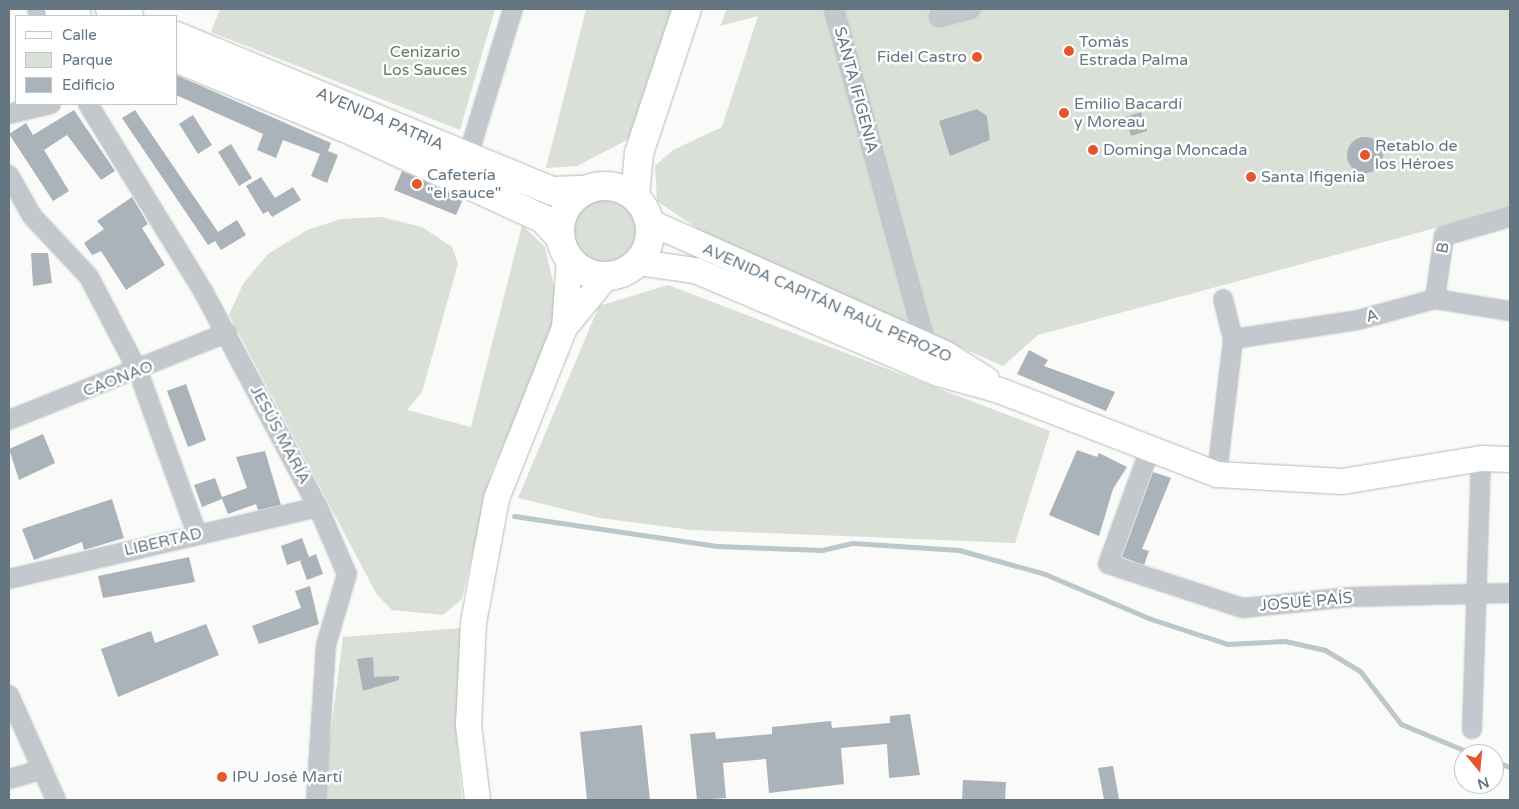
<!DOCTYPE html>
<meta charset="utf-8">
<style>
body{margin:0}
#map{position:relative;width:1519px;height:809px;overflow:hidden;background:#fafaf8;font-family:"Varela Round",sans-serif}
div>[style]{position:absolute}
[style*='--x']{left:calc(var(--x)*1px);top:calc(var(--y)*1px);width:calc(var(--w)*1px);rotate:calc(var(--a)*1deg)}
.green>*{inset:0;background:#dadfd7}
.round{border-radius:50%}
.stream>*{height:5px;margin:-2.5px;padding:0 2.5px;transform-origin:2.5px;border-radius:2.5px;background:#bbc7cb}
.building>*{inset:0;background:#aab3b9}
.roads{filter:drop-shadow(0 0 1px #b3babf) drop-shadow(0 0 1px #b3babf)}
.street>*{height:18px;margin:-9px;padding:0 9px;transform-origin:9px;border-radius:9px;background:#c3c8cc}
.secondary>*{height:25px;margin:-12.5px;padding:0 12.5px;transform-origin:12.5px;border-radius:12.5px;background:#fff}
.primary>*{height:28px;margin:-14px;padding:0 14px;transform-origin:14px;border-radius:14px;background:#fff}
.primary>.ring{margin:-14px;padding:0;box-sizing:content-box;background:none;border:28px solid #fff;border-radius:50%}
.dots>*{width:14px;height:14px;translate:-50% -50%;box-sizing:border-box;border:2px solid #fff;border-radius:50%}
span{translate:-50% -50%;white-space:nowrap;text-align:center;line-height:1.15;-webkit-text-stroke:5px #fff;paint-order:stroke}
.poi-label{font-size:16px;color:#657683}
.left{translate:0 -50%;text-align:left}
.right{translate:-100% -50%;text-align:right}
.park-label{font-size:16px;color:#687a64}
.street-label{font-size:16px;color:#657683}
.frame{position:absolute;inset:0;border:10px solid #657683;pointer-events:none}
.legend{position:absolute;left:15px;top:15px;width:162px;height:90px;box-sizing:border-box;background:#fff;border:1px solid #c1c8cd;margin:0;padding:6px 9px;list-style:none;font-size:15px;color:#657683}
.legend li{display:flex;align-items:center;gap:10px;height:25px}
.legend b{width:25px;border:1px solid #c1c8cd}
.north{position:absolute;left:1454px;top:744px;width:50px;height:50px;box-sizing:border-box;background:#fff;border:1px solid #c1c8cd;border-radius:50%;rotate:163deg;font-size:14px;font-weight:700;line-height:20px;text-align:center;color:#657683}
.north::after{content:'';display:block;margin:auto;width:18px;height:22px;background:#e4572e;clip-path:polygon(50% 0,100% 100%,50% 72%,0 100%)}
</style>
<div id="map">
<div class="green">
<i style="clip-path:polygon(220px 9px,495px 9px,460px 130px,211px 32px)"></i>
<i style="clip-path:polygon(586px 9px,673px 9px,629px 139px,577px 166px,546px 168px)"></i>
<i style="clip-path:polygon(evenodd,727px 9px,1510px 9px,1510px 208px,1038px 335px,1003px 366px,776px 267px,698px 229px,657px 201px,655px 166px,673px 150px,722px 127px,758px 16px,720px 26px,727px 9px,977px 109px,987px 116px,990px 140px,950px 155px,977px 109px)"></i>
<i class="round" style="left:574px;top:197px;width:68px;height:68px"></i>
<i style="clip-path:polygon(382px 217px,422px 227px,452px 247px,458px 264px,422px 392px,407px 410px,471px 427px,522px 225px,545px 247px,555px 291px,552px 338px,491px 473px,462px 599px,443px 615px,392px 610px,377px 595px,229px 315px,243px 284px,268px 254px,307px 230px,341px 219px)"></i>
<i style="clip-path:polygon(668px 285px,1050px 431px,1015px 543px,692px 530px,600px 518px,518px 498px,599px 306px)"></i>
<i style="clip-path:polygon(462px 628px,457px 744px,462px 800px,322px 800px,343px 637px)"></i>
</div>
<div class="stream">
<i style="--x:514;--y:516;--w:205;--a:8.4"></i>
<i style="--x:717;--y:546;--w:105;--a:2.2"></i>
<i style="--x:822;--y:550;--w:32;--a:-13"></i>
<i style="--x:853;--y:543;--w:106;--a:3.8"></i>
<i style="--x:959;--y:550;--w:89;--a:15.6"></i>
<i style="--x:1045;--y:574;--w:115;--a:23"></i>
<i style="--x:1151;--y:619;--w:80;--a:18.2"></i>
<i style="--x:1227;--y:644;--w:58;--a:-3"></i>
<i style="--x:1285;--y:641;--w:41;--a:12.7"></i>
<i style="--x:1325;--y:650;--w:41;--a:31"></i>
<i style="--x:1360;--y:671;--w:67;--a:52.3"></i>
<i style="--x:1401;--y:724;--w:78;--a:22.6"></i>
<i style="--x:1494;--y:761;--w:17;--a:21"></i>
</div>
<div class="building">
<i style="clip-path:polygon(176px 75px,331px 143px,328px 151px,338px 155px,327px 183px,311px 176px,320px 154px,283px 140px,276px 158px,257px 150px,263px 134px,176px 95px)"></i>
<i style="clip-path:polygon(977px 109px,987px 116px,990px 140px,950px 156px,939px 121px)"></i>
<i style="clip-path:polygon(74px 110px,115px 171px,101px 180px,67px 135px,44px 150px,69px 191px,53px 201px,9px 134px,26px 123px,33px 135px)"></i>
<i style="clip-path:polygon(135px 110px,218px 232px,237px 220px,246px 235px,221px 250px,215px 241px,208px 245px,122px 118px)"></i>
<i style="clip-path:polygon(1141px 112px,1147px 131px,1131px 136px,1125px 117px)"></i>
<i style="clip-path:polygon(193px 115px,212px 145px,198px 154px,179px 124px)"></i>
<i class="round" style="left:1347px;top:137px;width:36px;height:36px"></i>
<i style="clip-path:polygon(231px 144px,252px 178px,239px 186px,218px 152px)"></i>
<i style="clip-path:polygon(402px 171px,463px 199px,456px 215px,394px 190px)"></i>
<i style="clip-path:polygon(261px 177px,275px 198px,293px 187px,301px 200px,272px 217px,268px 211px,263px 214px,246px 186px)"></i>
<i style="clip-path:polygon(132px 197px,148px 224px,142px 228px,165px 265px,126px 290px,101px 251px,92px 255px,84px 243px,104px 229px,97px 221px)"></i>
<i style="clip-path:polygon(31px 253px,48px 253px,52px 283px,33px 286px)"></i>
<i style="clip-path:polygon(1029px 350px,1048px 360px,1044px 366px,1115px 392px,1106px 411px,1017px 374px)"></i>
<i style="clip-path:polygon(186px 384px,206px 440px,188px 447px,167px 391px)"></i>
<i style="clip-path:polygon(43px 434px,55px 463px,19px 480px,9px 449px)"></i>
<i style="clip-path:polygon(1077px 450px,1097px 457px,1099px 453px,1127px 467px,1113px 489px,1099px 536px,1049px 515px)"></i>
<i style="clip-path:polygon(265px 451px,281px 505px,258px 510px,256px 504px,228px 514px,222px 499px,202px 507px,194px 485px,215px 478px,222px 497px,247px 488px,236px 457px)"></i>
<i style="clip-path:polygon(1153px 472px,1171px 478px,1142px 549px,1149px 551px,1144px 565px,1122px 557px)"></i>
<i style="clip-path:polygon(112px 499px,124px 538px,84px 550px,82px 542px,34px 560px,22px 529px)"></i>
<i style="clip-path:polygon(302px 538px,309px 557px,316px 554px,323px 574px,307px 580px,300px 561px,304px 559px,287px 565px,281px 546px)"></i>
<i style="clip-path:polygon(189px 557px,195px 582px,103px 598px,98px 576px)"></i>
<i style="clip-path:polygon(310px 586px,319px 624px,259px 644px,252px 626px,301px 608px,295px 591px)"></i>
<i style="clip-path:polygon(206px 624px,219px 655px,118px 697px,101px 649px,151px 631px,155px 643px)"></i>
<i style="clip-path:polygon(373px 657px,374px 677px,399px 676px,399px 680px,363px 691px,357px 659px)"></i>
<i style="clip-path:polygon(910px 714px,920px 775px,889px 778px,887px 744px,841px 748px,844px 784px,769px 793px,766px 759px,723px 763px,726px 798px,697px 800px,690px 734px,715px 732px,716px 739px,772px 734px,772px 727px,831px 721px,832px 728px,890px 723px,890px 716px)"></i>
<i style="clip-path:polygon(642px 725px,650px 800px,587px 800px,580px 732px)"></i>
<i style="clip-path:polygon(1113px 766px,1119px 799px,1104px 800px,1098px 768px)"></i>
<i style="clip-path:polygon(963px 780px,1006px 782px,1005px 800px,962px 800px)"></i>
</div>
<div class="roads">
<div class="street">
<i style="--x:37;--y:9;--w:8;--a:67"></i>
<i style="--x:834;--y:9;--w:348;--a:74.7"></i>
<i style="--x:939;--y:17;--w:32;--a:-14"></i>
<i style="--x:88;--y:104;--w:220;--a:58.4"></i>
<i style="--x:203;--y:291;--w:245;--a:62"></i>
<i style="--x:318;--y:507;--w:73;--a:66.6"></i>
<i style="--x:347;--y:574;--w:74;--a:106.5"></i>
<i style="--x:326;--y:645;--w:155;--a:93.7"></i>
<i style="--x:9;--y:114;--w:43;--a:-13.4"></i>
<i style="--x:468;--y:156;--w:154;--a:-73"></i>
<i style="--x:9;--y:175;--w:47;--a:60.7"></i>
<i style="--x:32;--y:216;--w:83;--a:46.9"></i>
<i style="--x:89;--y:277;--w:106;--a:62.5"></i>
<i style="--x:138;--y:371;--w:173;--a:70.1"></i>
<i style="--x:1435;--y:299;--w:64;--a:-81.9"></i>
<i style="--x:1444;--y:236;--w:69;--a:-16.1"></i>
<i style="--x:1233;--y:339;--w:126;--a:-8.6"></i>
<i style="--x:1358;--y:320;--w:80;--a:-15.3"></i>
<i style="--x:1435;--y:299;--w:76;--a:9.1"></i>
<i style="--x:9;--y:420;--w:235;--a:-21.8"></i>
<i style="--x:1150;--y:449;--w:122;--a:110.1"></i>
<i style="--x:1108;--y:564;--w:142;--a:18.1"></i>
<i style="--x:1243;--y:608;--w:107;--a:-5.9"></i>
<i style="--x:1349;--y:597;--w:161;--a:-1.4"></i>
<i style="--x:1217;--y:474;--w:136;--a:-83.2"></i>
<i style="--x:1233;--y:339;--w:41;--a:-104"></i>
<i style="--x:9;--y:579;--w:317;--a:-13.1"></i>
<i style="--x:9;--y:695;--w:115;--a:65.9"></i>
<i style="--x:1472;--y:729;--w:271;--a:-88.1"></i>
<i style="--x:9;--y:779;--w:35;--a:-16"></i>
</div>
<div class="secondary">
<i style="--x:650;--y:222;--w:324;--a:24"></i>
<i style="--x:946;--y:354;--w:47;--a:32"></i>
<i style="--x:638;--y:262;--w:58;--a:8"></i>
<i style="--x:695;--y:270;--w:264;--a:23"></i>
<i style="--x:938;--y:373;--w:63;--a:15.6"></i>
<i style="--x:999;--y:390;--w:234;--a:21.1"></i>
<i style="--x:1217;--y:474;--w:125;--a:3.2"></i>
<i style="--x:1342;--y:481;--w:141;--a:-9.4"></i>
<i style="--x:1481;--y:458;--w:29;--a:2"></i>
<i style="--x:564;--y:327;--w:66;--a:-50.5"></i>
<i style="--x:477;--y:800;--w:77;--a:-96.8"></i>
<i style="--x:468;--y:724;--w:102;--a:-87.2"></i>
<i style="--x:473;--y:622;--w:126;--a:-79.5"></i>
<i style="--x:496;--y:498;--w:184;--a:-68.3"></i>
<i style="--x:564;--y:327;--w:68;--a:-85.8"></i>
</div>
<div class="primary">
<i style="--x:59;--y:9;--w:19;--a:21"></i>
<i style="--x:110;--y:9;--w:20;--a:20"></i>
<i style="--x:176;--y:36;--w:407;--a:22.4"></i>
<i style="--x:552;--y:191;--w:33;--a:-2"></i>
<i style="--x:176;--y:58;--w:191;--a:22.5"></i>
<i style="--x:352;--y:131;--w:210;--a:24.7"></i>
<i style="--x:543;--y:219;--w:25;--a:47"></i>
<i class="ring" style="left:560px;top:186px;width:62px;height:62px"></i>
<i style="--x:635;--y:197;--w:44;--a:-84.8"></i>
<i style="--x:639;--y:153;--w:152;--a:-71.6"></i>
</div>
</div>
<div class="dots">
<i style="left:1069px;top:51px;background:#e4572e"></i>
<i style="left:977px;top:57px;background:#e4572e"></i>
<i style="left:1064px;top:113px;background:#e4572e"></i>
<i style="left:1093px;top:150px;background:#e4572e"></i>
<i style="left:1365px;top:155px;background:#e4572e"></i>
<i style="left:1251px;top:177px;background:#e4572e"></i>
<i style="left:417px;top:184px;background:#e4572e"></i>
<i style="left:222px;top:777px;background:#e4572e"></i>
</div>
<div class="poi-label">
<span class="left" style="left:1079px;top:51px">Tomás<br>Estrada Palma</span>
<span class="right" style="left:967px;top:57px">Fidel Castro</span>
<span class="left" style="left:1074px;top:113px">Emilio Bacardí<br>y Moreau</span>
<span class="left" style="left:1375px;top:155px">Retablo de<br>los Héroes</span>
<span class="left" style="left:1103px;top:150px">Dominga Moncada</span>
<span class="left" style="left:427px;top:184px">Cafetería<br>"el sauce"</span>
<span class="left" style="left:1261px;top:177px">Santa Ifigenia</span>
<span class="left" style="left:232px;top:777px">IPU José Martí</span>
</div>
<div class="park-label">
<span style="left:425px;top:61px">Cenizario<br>Los Sauces</span>
</div>
<div class="street-label">
<span style="left:856px;top:90px;rotate:75deg">SANTA IFIGENIA</span>
<span style="left:380px;top:119px;rotate:23deg">AVENIDA PATRIA</span>
<span style="left:1443px;top:248px;rotate:-79deg">B</span>
<span style="left:827px;top:303px;rotate:24deg">AVENIDA CAPITÁN RAÚL PEROZO</span>
<span style="left:1372px;top:316px;rotate:-15deg">A</span>
<span style="left:118px;top:379px;rotate:-21deg">CAONAO</span>
<span style="left:280px;top:435px;rotate:62deg">JESÚS MARÍA</span>
<span style="left:163px;top:542px;rotate:-13deg">LIBERTAD</span>
<span style="left:1306px;top:602px;rotate:-5deg">JOSUÉ PAÍS</span>
</div>
<div class="frame"></div>
<ul class="legend">
<li><b style="height:6px;background:#fff"></b>Calle</li>
<li><b style="height:14px;background:#dadfd7"></b>Parque</li>
<li><b style="height:14px;background:#aab3b9"></b>Edificio</li>
</ul>
<div class="north">N</div>
</div>
